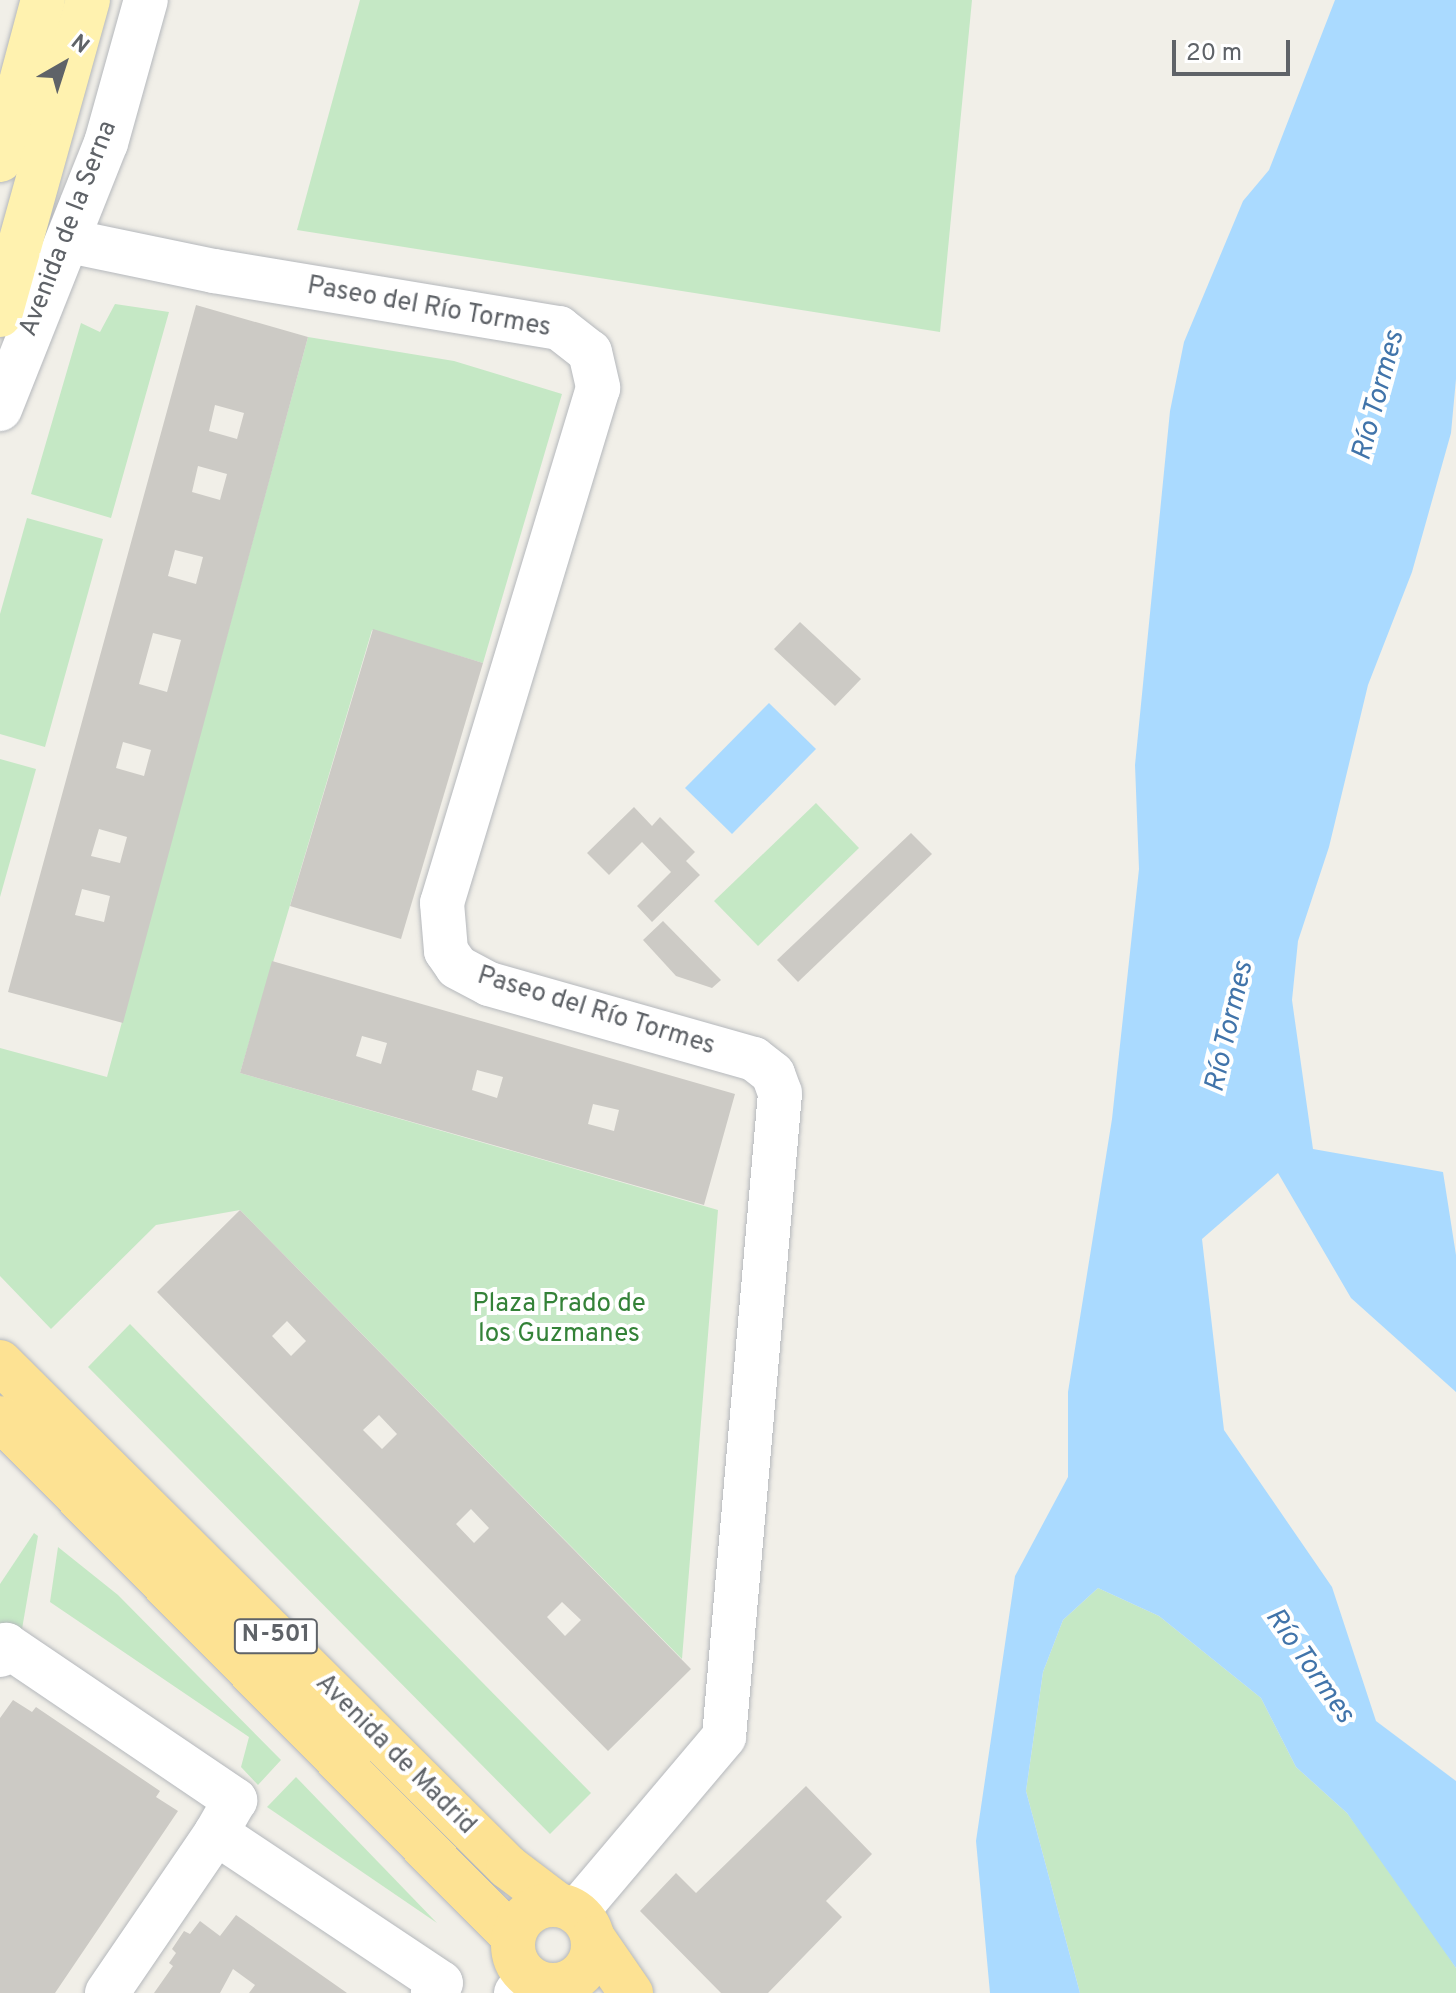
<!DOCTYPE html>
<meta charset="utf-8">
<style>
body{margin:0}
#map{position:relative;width:1456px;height:1993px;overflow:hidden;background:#f1efe8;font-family:Overpass,sans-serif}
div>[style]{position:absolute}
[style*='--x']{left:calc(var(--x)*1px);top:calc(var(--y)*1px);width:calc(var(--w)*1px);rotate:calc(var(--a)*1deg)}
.green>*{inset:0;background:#c5e8c5}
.water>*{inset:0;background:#aadaff}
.building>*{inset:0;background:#cccac5}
.roads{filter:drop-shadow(0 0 2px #b5b8bc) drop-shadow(0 0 2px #b5b8bc)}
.minor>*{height:44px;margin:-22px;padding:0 22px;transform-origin:22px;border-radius:22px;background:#fff}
.major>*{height:44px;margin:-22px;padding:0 22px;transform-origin:22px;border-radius:22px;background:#fff2af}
.highway>*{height:44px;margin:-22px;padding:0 22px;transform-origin:22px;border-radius:22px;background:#fde293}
.highway>.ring{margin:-22px;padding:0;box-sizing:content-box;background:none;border:44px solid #fde293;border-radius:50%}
span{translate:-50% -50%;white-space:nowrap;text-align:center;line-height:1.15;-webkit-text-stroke:8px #fff;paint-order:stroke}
.shield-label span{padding:2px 6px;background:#fff;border:2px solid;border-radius:6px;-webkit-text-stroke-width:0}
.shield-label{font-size:24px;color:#5f6368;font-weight:700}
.street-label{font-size:26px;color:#5f6368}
.park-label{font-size:26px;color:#348238}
.water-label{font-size:28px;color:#4174aa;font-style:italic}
.north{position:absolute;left:24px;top:24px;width:80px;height:80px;-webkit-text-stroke:6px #fff;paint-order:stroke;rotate:39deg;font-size:22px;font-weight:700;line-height:32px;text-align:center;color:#5f6368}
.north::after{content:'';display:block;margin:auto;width:28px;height:36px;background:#5f6368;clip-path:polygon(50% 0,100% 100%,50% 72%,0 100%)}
.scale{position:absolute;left:1172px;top:40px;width:118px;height:36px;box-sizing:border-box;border:4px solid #5f6368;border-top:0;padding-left:10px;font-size:24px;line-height:28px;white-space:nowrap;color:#5f6368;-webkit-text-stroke:6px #fff;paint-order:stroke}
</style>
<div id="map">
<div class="green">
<i style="clip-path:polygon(360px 0,972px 0,940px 332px,297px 230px)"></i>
<i style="clip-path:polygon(115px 304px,169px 312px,111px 518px,31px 494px,81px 323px,100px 332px)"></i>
<i style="clip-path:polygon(308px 337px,454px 361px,562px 394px,483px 663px,372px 630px,240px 1073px,718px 1210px,682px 1659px,240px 1210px,156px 1225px,51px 1329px,0 1276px,0 1048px,107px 1077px)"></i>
<i style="clip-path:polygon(27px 518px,103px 539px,45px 747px,0 734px,0 614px)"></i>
<i style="clip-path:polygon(0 759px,36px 769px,0 897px)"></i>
<i style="clip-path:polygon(816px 803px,859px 848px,758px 946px,714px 901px)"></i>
<i style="clip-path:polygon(130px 1324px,591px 1793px,550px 1834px,88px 1367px)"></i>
<i style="clip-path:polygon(34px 1533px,38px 1536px,22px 1629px,0 1626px,0 1584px)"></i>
<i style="clip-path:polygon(58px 1547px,118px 1595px,281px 1760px,258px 1785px,241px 1767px,249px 1737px,50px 1602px)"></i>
<i style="clip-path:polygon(1098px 1588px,1159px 1616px,1261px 1698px,1296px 1767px,1347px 1813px,1405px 1890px,1456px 1968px,1456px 1993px,1080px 1993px,1026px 1791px,1043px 1672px,1063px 1620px)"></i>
<i style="clip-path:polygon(296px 1777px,437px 1923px,267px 1807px)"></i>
</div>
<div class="water">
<i style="clip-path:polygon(1335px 0,1456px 0,1456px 379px,1451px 433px,1412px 572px,1368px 685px,1329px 847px,1298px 941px,1292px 1000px,1313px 1149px,1443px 1172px,1456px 1255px,1456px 1392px,1351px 1298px,1278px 1173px,1202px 1239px,1224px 1430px,1332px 1587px,1376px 1721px,1456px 1781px,1456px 1968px,1347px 1813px,1296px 1767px,1261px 1698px,1159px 1616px,1098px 1588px,1063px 1620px,1043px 1672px,1026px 1791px,1080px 1993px,990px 1993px,976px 1841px,1015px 1576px,1068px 1477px,1068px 1392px,1112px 1119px,1139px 869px,1135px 765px,1170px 411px,1184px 342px,1243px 201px,1269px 170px)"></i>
<i style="clip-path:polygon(769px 703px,816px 749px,732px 834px,685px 788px)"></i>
</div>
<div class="building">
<i style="clip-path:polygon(evenodd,196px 305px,308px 337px,123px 1023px,8px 992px,196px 305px,215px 405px,244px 413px,237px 439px,209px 431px,215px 405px,196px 305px,198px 466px,227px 474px,220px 500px,192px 492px,198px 466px,196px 305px,175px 550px,203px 557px,196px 584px,168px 576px,175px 550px,196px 305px,153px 633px,181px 640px,167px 692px,139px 684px,153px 633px,196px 305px,123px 742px,151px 750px,144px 776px,116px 768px,123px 742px,196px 305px,99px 829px,127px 837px,120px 863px,91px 856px,99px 829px,196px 305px,82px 889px,110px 896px,104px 922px,75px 915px,82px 889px)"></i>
<i style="clip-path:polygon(800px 622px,861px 679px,835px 706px,774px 649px)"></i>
<i style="clip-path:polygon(373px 629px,483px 663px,401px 939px,290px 906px)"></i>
<i style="clip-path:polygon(634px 807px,652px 826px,660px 817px,695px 852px,686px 861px,700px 875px,652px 922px,637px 906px,671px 872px,642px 842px,609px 875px,587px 853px)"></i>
<i style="clip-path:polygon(911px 833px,932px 854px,798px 982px,777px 960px)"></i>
<i style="clip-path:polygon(663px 921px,721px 980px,712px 988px,676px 976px,643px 940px)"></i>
<i style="clip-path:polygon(evenodd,272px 961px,735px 1094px,704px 1205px,240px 1073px,272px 961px,362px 1036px,387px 1043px,381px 1064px,356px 1056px,362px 1036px,272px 961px,477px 1070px,503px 1077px,497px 1098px,472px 1090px,477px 1070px,272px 961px,593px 1104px,619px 1110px,614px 1131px,588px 1124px,593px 1104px)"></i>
<i style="clip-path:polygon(evenodd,240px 1210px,691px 1669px,608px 1751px,157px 1292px,240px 1210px,287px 1321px,306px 1341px,291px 1356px,272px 1336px,287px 1321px,240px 1210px,379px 1415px,397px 1434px,382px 1449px,363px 1430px,379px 1415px,240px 1210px,471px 1509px,489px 1528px,474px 1543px,456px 1524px,471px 1509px,240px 1210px,562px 1602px,581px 1620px,565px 1636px,547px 1617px,562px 1602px)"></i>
<i style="clip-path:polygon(13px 1700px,32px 1712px,36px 1707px,160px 1791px,156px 1797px,178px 1811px,55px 1993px,0 1993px,0 1718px)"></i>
<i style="clip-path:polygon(806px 1786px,872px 1854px,826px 1901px,842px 1917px,768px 1993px,721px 1993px,640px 1911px,676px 1873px,696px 1893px)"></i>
<i style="clip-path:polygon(236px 1915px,347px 1993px,249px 1993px,255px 1985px,233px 1969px,220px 1993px,154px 1993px,173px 1966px,169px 1963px,176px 1953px,172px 1949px,184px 1931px,190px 1934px,200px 1921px,220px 1936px)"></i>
</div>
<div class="roads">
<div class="minor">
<i style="--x:69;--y:241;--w:148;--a:11.7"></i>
<i style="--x:214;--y:271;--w:350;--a:9.4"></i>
<i style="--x:559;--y:328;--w:39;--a:38"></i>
<i style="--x:590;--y:352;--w:37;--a:77"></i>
<i style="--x:598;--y:388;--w:538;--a:106.85"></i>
<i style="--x:442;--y:903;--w:48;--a:85.2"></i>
<i style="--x:446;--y:951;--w:19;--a:55"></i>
<i style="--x:457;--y:967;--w:36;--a:28"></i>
<i style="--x:489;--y:984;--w:275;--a:15.8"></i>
<i style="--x:754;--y:1059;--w:24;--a:38"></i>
<i style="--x:773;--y:1074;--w:20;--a:70"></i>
<i style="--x:780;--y:1093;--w:646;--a:94.97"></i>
<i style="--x:724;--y:1737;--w:229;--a:130.2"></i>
<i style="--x:0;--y:409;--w:286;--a:-68.3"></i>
<i style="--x:106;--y:143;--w:148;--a:-74.4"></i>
<i style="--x:0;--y:1655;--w:12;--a:-59"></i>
<i style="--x:6;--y:1645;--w:277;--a:34.1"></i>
<i style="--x:235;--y:1800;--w:38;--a:120"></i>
<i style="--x:216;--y:1833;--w:270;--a:33.7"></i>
<i style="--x:441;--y:1983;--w:13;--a:129"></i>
<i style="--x:107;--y:1993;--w:194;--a:-55.7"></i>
<i style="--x:516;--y:1993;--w:20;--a:-53"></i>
</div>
<div class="major">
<i style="--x:0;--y:160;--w:166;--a:-75"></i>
<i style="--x:0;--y:315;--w:327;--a:-74.4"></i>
</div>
<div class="highway">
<i style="--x:0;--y:1362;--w:716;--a:44.83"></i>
<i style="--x:508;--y:1867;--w:63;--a:37.2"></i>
<i style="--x:0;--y:1418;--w:730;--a:45.33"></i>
<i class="ring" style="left:513px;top:1905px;width:36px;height:36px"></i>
<i style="--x:593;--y:1938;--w:67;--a:55.4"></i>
</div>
</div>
<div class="shield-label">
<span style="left:276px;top:1636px">N-501</span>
</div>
<div class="street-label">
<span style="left:69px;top:229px;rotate:-69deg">Avenida de la Serna</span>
<span style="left:429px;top:308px;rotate:10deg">Paseo del Río Tormes</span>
<span style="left:596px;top:1012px;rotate:17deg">Paseo del Río Tormes</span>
<span style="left:395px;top:1755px;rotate:45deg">Avenida de Madrid</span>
</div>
<div class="park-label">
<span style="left:559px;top:1320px">Plaza Prado de<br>los Guzmanes</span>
</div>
<div class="water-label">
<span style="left:1379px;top:396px;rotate:-75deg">Río Tormes</span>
<span style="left:1230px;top:1027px;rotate:-77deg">Río Tormes</span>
<span style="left:1309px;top:1666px;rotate:55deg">Río Tormes</span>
</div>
<div class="north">N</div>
<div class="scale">20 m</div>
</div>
